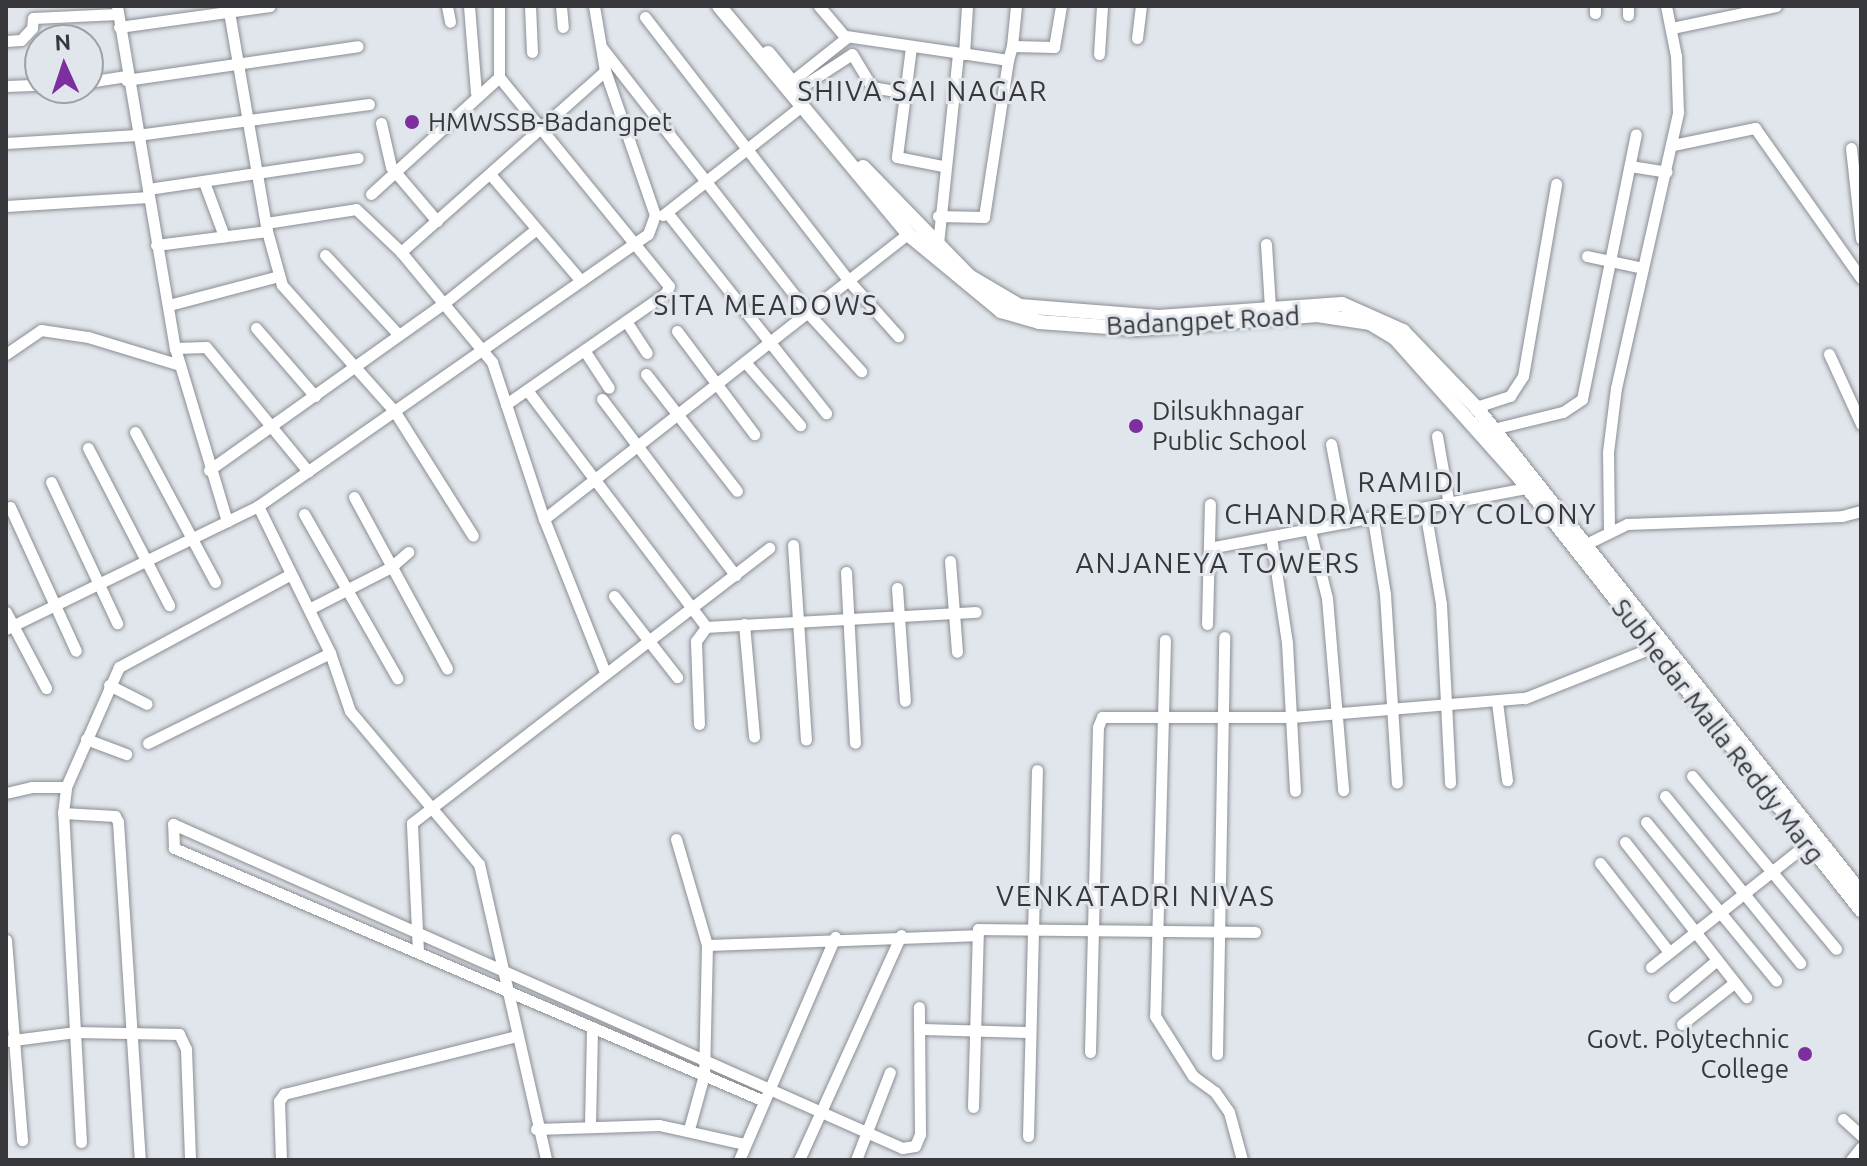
<!DOCTYPE html>
<style>
body{margin:0}
#map{position:relative;width:1867px;height:1166px;overflow:hidden;background:#e1e6ec;font-family:Ubuntu,sans-serif}
div>[style]{position:absolute}
[style*='--x']{left:calc(var(--x)*1px);top:calc(var(--y)*1px);width:calc(var(--w)*1px);rotate:calc(var(--a)*1deg)}
.roads{filter:drop-shadow(0 0 2px #8a8e93) drop-shadow(0 0 2px #8a8e93)}
.minor>*{height:11px;margin:-5.5px;padding:0 5.5px;transform-origin:5.5px;border-radius:5.5px;background:#fff}
.major>*{height:14px;margin:-7px;padding:0 7px;transform-origin:7px;border-radius:7px;background:#fff}
.dots>*{width:22px;height:22px;translate:-50% -50%;box-sizing:border-box;border:4px solid #e1e6ec;border-radius:50%}
span{translate:-50% -50%;white-space:nowrap;text-align:center;line-height:1.15;-webkit-text-stroke:6px #e1e6ec;paint-order:stroke}
.poi-label{font-size:26px;color:#37383b}
.left{translate:0 -50%;text-align:left}
.right{translate:-100% -50%;text-align:right}
.street-label{font-size:26px;color:#37383b}
.neighbourhood-label{font-size:28px;color:#37383b;letter-spacing:2px}
.frame{position:absolute;inset:0;border:8px solid #37383b;pointer-events:none}
.north{position:absolute;left:24px;top:24px;width:80px;height:80px;box-sizing:border-box;background:#e1e6ec;border:2px solid #9da0a5;border-radius:50%;rotate:357deg;font-size:22px;font-weight:700;line-height:32px;text-align:center;color:#37383b}
.north::after{content:'';display:block;margin:auto;width:28px;height:36px;background:#7d2e9f;clip-path:polygon(50% 0,100% 100%,50% 72%,0 100%)}
</style>
<div id="map">
<div class="roads">
<div class="minor">
<i style="--x:117;--y:6;--w:347;--a:80.4"></i>
<i style="--x:175;--y:348;--w:181;--a:73.3"></i>
<i style="--x:228;--y:6;--w:228;--a:80.2"></i>
<i style="--x:267;--y:231;--w:56;--a:74.5"></i>
<i style="--x:282;--y:285;--w:170;--a:48.3"></i>
<i style="--x:395;--y:412;--w:146;--a:57.8"></i>
<i style="--x:447;--y:6;--w:16;--a:79"></i>
<i style="--x:469;--y:6;--w:87;--a:85.4"></i>
<i style="--x:499;--y:6;--w:71;--a:90"></i>
<i style="--x:499;--y:77;--w:269;--a:50.9"></i>
<i style="--x:669;--y:286;--w:8;--a:113"></i>
<i style="--x:666;--y:293;--w:195;--a:145.2"></i>
<i style="--x:530;--y:6;--w:46;--a:87.5"></i>
<i style="--x:561;--y:6;--w:21;--a:85"></i>
<i style="--x:1628;--y:6;--w:9;--a:90"></i>
<i style="--x:1595;--y:13;--w:7;--a:-90"></i>
<i style="--x:645;--y:17;--w:334;--a:52.3"></i>
<i style="--x:849;--y:281;--w:74;--a:48.3"></i>
<i style="--x:119;--y:27;--w:152;--a:-7.9"></i>
<i style="--x:1672;--y:28;--w:106;--a:-11.9"></i>
<i style="--x:846;--y:36;--w:164;--a:8.4"></i>
<i style="--x:1008;--y:60;--w:15;--a:-74"></i>
<i style="--x:1012;--y:46;--w:42;--a:1.4"></i>
<i style="--x:1054;--y:47;--w:42;--a:-80.3"></i>
<i style="--x:1137;--y:38;--w:32;--a:-83"></i>
<i style="--x:6;--y:41;--w:15;--a:-4"></i>
<i style="--x:21;--y:40;--w:16;--a:-47"></i>
<i style="--x:32;--y:28;--w:10;--a:-84"></i>
<i style="--x:33;--y:18;--w:85;--a:-2.7"></i>
<i style="--x:1012;--y:46;--w:40;--a:-84.3"></i>
<i style="--x:911;--y:47;--w:111;--a:97.3"></i>
<i style="--x:897;--y:157;--w:47;--a:11.1"></i>
<i style="--x:602;--y:48;--w:336;--a:52.1"></i>
<i style="--x:808;--y:313;--w:79;--a:47.6"></i>
<i style="--x:964;--y:54;--w:48;--a:-86.4"></i>
<i style="--x:1099;--y:54;--w:48;--a:-86.4"></i>
<i style="--x:126;--y:80;--w:234;--a:-8.3"></i>
<i style="--x:792;--y:81;--w:69;--a:-38.5"></i>
<i style="--x:846;--y:38;--w:42;--a:-130.2"></i>
<i style="--x:88;--y:82;--w:37;--a:-9"></i>
<i style="--x:6;--y:86;--w:34;--a:-2"></i>
<i style="--x:798;--y:89;--w:64;--a:-32.9"></i>
<i style="--x:852;--y:54;--w:39;--a:59"></i>
<i style="--x:872;--y:87;--w:34;--a:10"></i>
<i style="--x:381;--y:123;--w:45;--a:77.2"></i>
<i style="--x:391;--y:167;--w:71;--a:49.6"></i>
<i style="--x:6;--y:143;--w:131;--a:-3.5"></i>
<i style="--x:137;--y:135;--w:234;--a:-7.6"></i>
<i style="--x:1673;--y:145;--w:84;--a:-11.7"></i>
<i style="--x:1755;--y:128;--w:184;--a:54.8"></i>
<i style="--x:1851;--y:148;--w:91;--a:83.7"></i>
<i style="--x:1630;--y:166;--w:37;--a:9"></i>
<i style="--x:490;--y:174;--w:140;--a:49.6"></i>
<i style="--x:204;--y:182;--w:58;--a:69.7"></i>
<i style="--x:148;--y:189;--w:212;--a:-8.4"></i>
<i style="--x:371;--y:194;--w:173;--a:-42.4"></i>
<i style="--x:6;--y:206;--w:143;--a:-3.6"></i>
<i style="--x:663;--y:215;--w:174;--a:-38.2"></i>
<i style="--x:669;--y:215;--w:253;--a:51.6"></i>
<i style="--x:938;--y:216;--w:46;--a:1.2"></i>
<i style="--x:984;--y:217;--w:159;--a:-81.3"></i>
<i style="--x:266;--y:223;--w:91;--a:-8.8"></i>
<i style="--x:356;--y:209;--w:62;--a:43.7"></i>
<i style="--x:401;--y:252;--w:143;--a:50.4"></i>
<i style="--x:492;--y:362;--w:165;--a:71.7"></i>
<i style="--x:544;--y:519;--w:165;--a:68.3"></i>
<i style="--x:938;--y:244;--w:192;--a:-84"></i>
<i style="--x:1266;--y:244;--w:63;--a:86.4"></i>
<i style="--x:156;--y:245;--w:112;--a:-7.2"></i>
<i style="--x:401;--y:252;--w:273;--a:-41.6"></i>
<i style="--x:325;--y:255;--w:108;--a:47.3"></i>
<i style="--x:1587;--y:256;--w:57;--a:12.1"></i>
<i style="--x:169;--y:305;--w:114;--a:-14.8"></i>
<i style="--x:626;--y:321;--w:38;--a:57"></i>
<i style="--x:256;--y:328;--w:90;--a:49.1"></i>
<i style="--x:677;--y:331;--w:129;--a:53.2"></i>
<i style="--x:175;--y:348;--w:31;--a:-2"></i>
<i style="--x:206;--y:347;--w:161;--a:50.6"></i>
<i style="--x:584;--y:350;--w:45;--a:56.7"></i>
<i style="--x:6;--y:354;--w:42;--a:-34.4"></i>
<i style="--x:41;--y:330;--w:48;--a:8.5"></i>
<i style="--x:88;--y:337;--w:96;--a:16.9"></i>
<i style="--x:1829;--y:354;--w:77;--a:65.4"></i>
<i style="--x:745;--y:362;--w:84;--a:48.9"></i>
<i style="--x:646;--y:374;--w:148;--a:52.1"></i>
<i style="--x:527;--y:390;--w:297;--a:52.9"></i>
<i style="--x:706;--y:627;--w:270;--a:-3.2"></i>
<i style="--x:602;--y:399;--w:221;--a:52.9"></i>
<i style="--x:1476;--y:407;--w:36;--a:-18"></i>
<i style="--x:1510;--y:396;--w:24;--a:-57"></i>
<i style="--x:1523;--y:376;--w:195;--a:-80.2"></i>
<i style="--x:1493;--y:429;--w:72;--a:-13.7"></i>
<i style="--x:1563;--y:412;--w:23;--a:-34"></i>
<i style="--x:1582;--y:399;--w:270;--a:-78.5"></i>
<i style="--x:135;--y:432;--w:170;--a:61.9"></i>
<i style="--x:1437;--y:436;--w:70;--a:80.1"></i>
<i style="--x:1331;--y:444;--w:80;--a:79.2"></i>
<i style="--x:88;--y:448;--w:177;--a:62.7"></i>
<i style="--x:209;--y:470;--w:288;--a:-35.4"></i>
<i style="--x:444;--y:303;--w:117;--a:-38.7"></i>
<i style="--x:51;--y:482;--w:156;--a:64.9"></i>
<i style="--x:354;--y:497;--w:195;--a:61.5"></i>
<i style="--x:258;--y:506;--w:164;--a:63.9"></i>
<i style="--x:330;--y:653;--w:61;--a:71"></i>
<i style="--x:350;--y:711;--w:200;--a:49.9"></i>
<i style="--x:479;--y:864;--w:303;--a:77.2"></i>
<i style="--x:10;--y:507;--w:158;--a:65.4"></i>
<i style="--x:1425;--y:510;--w:95;--a:80.3"></i>
<i style="--x:1441;--y:604;--w:179;--a:87.1"></i>
<i style="--x:304;--y:514;--w:189;--a:60.4"></i>
<i style="--x:544;--y:519;--w:462;--a:-38.1"></i>
<i style="--x:1373;--y:519;--w:76;--a:80.9"></i>
<i style="--x:1385;--y:594;--w:189;--a:86.4"></i>
<i style="--x:1310;--y:530;--w:70;--a:76"></i>
<i style="--x:1327;--y:598;--w:193;--a:85.2"></i>
<i style="--x:1609;--y:531;--w:79;--a:-90.7"></i>
<i style="--x:1608;--y:452;--w:64;--a:-82.9"></i>
<i style="--x:1616;--y:388;--w:283;--a:-77.3"></i>
<i style="--x:1678;--y:112;--w:56;--a:-92"></i>
<i style="--x:1676;--y:56;--w:51;--a:-101.3"></i>
<i style="--x:1271;--y:537;--w:107;--a:81.4"></i>
<i style="--x:1287;--y:643;--w:148;--a:86.9"></i>
<i style="--x:793;--y:545;--w:195;--a:86.2"></i>
<i style="--x:1580;--y:547;--w:52;--a:-26.1"></i>
<i style="--x:1627;--y:524;--w:215;--a:-2.1"></i>
<i style="--x:1842;--y:516;--w:20;--a:-15"></i>
<i style="--x:1209;--y:548;--w:325;--a:-10.7"></i>
<i style="--x:950;--y:561;--w:91;--a:85.6"></i>
<i style="--x:846;--y:572;--w:171;--a:87"></i>
<i style="--x:897;--y:588;--w:113;--a:86"></i>
<i style="--x:614;--y:596;--w:103;--a:52.1"></i>
<i style="--x:309;--y:609;--w:92;--a:-27.1"></i>
<i style="--x:391;--y:567;--w:23;--a:-41"></i>
<i style="--x:6;--y:612;--w:86;--a:62.2"></i>
<i style="--x:744;--y:624;--w:113;--a:84.9"></i>
<i style="--x:1207;--y:624;--w:120;--a:-88.6"></i>
<i style="--x:6;--y:629;--w:280;--a:-26"></i>
<i style="--x:258;--y:506;--w:475;--a:-34.9"></i>
<i style="--x:648;--y:234;--w:20;--a:-70"></i>
<i style="--x:655;--y:215;--w:152;--a:-109.1"></i>
<i style="--x:605;--y:71;--w:66;--a:-99.6"></i>
<i style="--x:1165;--y:640;--w:376;--a:91.5"></i>
<i style="--x:1155;--y:1016;--w:71;--a:57.7"></i>
<i style="--x:1193;--y:1076;--w:27;--a:36"></i>
<i style="--x:1215;--y:1092;--w:24;--a:55"></i>
<i style="--x:1229;--y:1112;--w:50;--a:74.8"></i>
<i style="--x:109;--y:685;--w:42;--a:26.6"></i>
<i style="--x:1497;--y:702;--w:79;--a:82.7"></i>
<i style="--x:699;--y:724;--w:83;--a:-92.1"></i>
<i style="--x:696;--y:641;--w:17;--a:-54"></i>
<i style="--x:86;--y:739;--w:43;--a:20.6"></i>
<i style="--x:148;--y:743;--w:203;--a:-26.3"></i>
<i style="--x:1692;--y:776;--w:225;--a:50.2"></i>
<i style="--x:6;--y:793;--w:27;--a:-13"></i>
<i style="--x:32;--y:787;--w:34;--a:0"></i>
<i style="--x:1665;--y:796;--w:215;--a:51"></i>
<i style="--x:63;--y:813;--w:52;--a:3.3"></i>
<i style="--x:115;--y:816;--w:7;--a:63"></i>
<i style="--x:118;--y:822;--w:339;--a:86.3"></i>
<i style="--x:1646;--y:822;--w:205;--a:50.6"></i>
<i style="--x:676;--y:839;--w:110;--a:73.7"></i>
<i style="--x:707;--y:945;--w:130;--a:91.3"></i>
<i style="--x:704;--y:1075;--w:56;--a:105.5"></i>
<i style="--x:1625;--y:842;--w:197;--a:52"></i>
<i style="--x:1600;--y:863;--w:113;--a:52.2"></i>
<i style="--x:6;--y:940;--w:201;--a:85.4"></i>
<i style="--x:707;--y:945;--w:269;--a:-2.1"></i>
<i style="--x:418;--y:952;--w:129;--a:-92.7"></i>
<i style="--x:412;--y:823;--w:451;--a:-37.6"></i>
<i style="--x:1651;--y:967;--w:199;--a:-38.3"></i>
<i style="--x:1674;--y:996;--w:56;--a:-39.9"></i>
<i style="--x:1682;--y:1024;--w:66;--a:-38.3"></i>
<i style="--x:919;--y:1029;--w:110;--a:1.6"></i>
<i style="--x:6;--y:1041;--w:70;--a:-7.4"></i>
<i style="--x:75;--y:1032;--w:104;--a:1.1"></i>
<i style="--x:179;--y:1034;--w:17;--a:65"></i>
<i style="--x:186;--y:1049;--w:111;--a:87.9"></i>
<i style="--x:1090;--y:1052;--w:325;--a:-88.6"></i>
<i style="--x:1098;--y:727;--w:11;--a:-68"></i>
<i style="--x:1102;--y:717;--w:190;--a:0"></i>
<i style="--x:1292;--y:717;--w:234;--a:-4.7"></i>
<i style="--x:1525;--y:698;--w:136;--a:-21.6"></i>
<i style="--x:1217;--y:1054;--w:417;--a:-89"></i>
<i style="--x:764;--y:1101;--w:642;--a:-156.79"></i>
<i style="--x:174;--y:848;--w:24;--a:-92"></i>
<i style="--x:173;--y:824;--w:798;--a:23.96"></i>
<i style="--x:902;--y:1148;--w:13;--a:-9"></i>
<i style="--x:915;--y:1146;--w:13;--a:-67"></i>
<i style="--x:920;--y:1134;--w:127;--a:-90.5"></i>
<i style="--x:973;--y:1107;--w:178;--a:-88.4"></i>
<i style="--x:978;--y:929;--w:277;--a:0.6"></i>
<i style="--x:1843;--y:1119;--w:24;--a:42"></i>
<i style="--x:590;--y:1126;--w:99;--a:-88.8"></i>
<i style="--x:536;--y:1129;--w:123;--a:-1.9"></i>
<i style="--x:659;--y:1125;--w:88;--a:12.5"></i>
<i style="--x:1028;--y:1136;--w:366;--a:-88.6"></i>
<i style="--x:81;--y:1142;--w:329;--a:-93.1"></i>
<i style="--x:63;--y:813;--w:26;--a:-83"></i>
<i style="--x:66;--y:787;--w:131;--a:-66.2"></i>
<i style="--x:119;--y:667;--w:193;--a:-28.4"></i>
<i style="--x:281;--y:1160;--w:59;--a:-91.9"></i>
<i style="--x:279;--y:1101;--w:9;--a:-54"></i>
<i style="--x:284;--y:1094;--w:240;--a:-14"></i>
<i style="--x:739;--y:1160;--w:243;--a:-66.7"></i>
<i style="--x:799;--y:1160;--w:247;--a:-65.6"></i>
<i style="--x:856;--y:1160;--w:94;--a:-68.9"></i>
<i style="--x:1851;--y:1160;--w:16;--a:-52"></i>
</div>
<div class="major">
<i style="--x:719;--y:6;--w:296;--a:50.3"></i>
<i style="--x:908;--y:234;--w:121;--a:39.6"></i>
<i style="--x:1001;--y:311;--w:40;--a:16"></i>
<i style="--x:1039;--y:322;--w:98;--a:4.1"></i>
<i style="--x:1137;--y:329;--w:181;--a:-4.4"></i>
<i style="--x:1317;--y:315;--w:54;--a:8.6"></i>
<i style="--x:1370;--y:323;--w:29;--a:31"></i>
<i style="--x:1395;--y:338;--w:186;--a:48.3"></i>
<i style="--x:1519;--y:477;--w:552;--a:51.7"></i>
<i style="--x:768;--y:53;--w:55;--a:50.9"></i>
<i style="--x:863;--y:167;--w:152;--a:45.8"></i>
<i style="--x:969;--y:276;--w:59;--a:30.5"></i>
<i style="--x:1020;--y:306;--w:139;--a:4.5"></i>
<i style="--x:1159;--y:317;--w:183;--a:-4.1"></i>
<i style="--x:1342;--y:304;--w:67;--a:23.9"></i>
<i style="--x:1403;--y:331;--w:105;--a:46.2"></i>
<i style="--x:1476;--y:407;--w:620;--a:51.61"></i>
</div>
</div>
<div class="dots">
<i style="left:412px;top:122px;background:#7d2e9f"></i>
<i style="left:1136px;top:426px;background:#7d2e9f"></i>
<i style="left:1805px;top:1054px;background:#7d2e9f"></i>
</div>
<div class="poi-label">
<span class="left" style="left:428px;top:122px">HMWSSB-Badangpet</span>
<span class="left" style="left:1152px;top:426px">Dilsukhnagar<br>Public School</span>
<span class="right" style="left:1789px;top:1054px">Govt. Polytechnic<br>College</span>
</div>
<div class="street-label">
<span style="left:1203px;top:321px;rotate:-3deg">Badangpet Road</span>
<span style="left:1718px;top:731px;rotate:52deg">Subhedar Malla Reddy Marg</span>
</div>
<div class="neighbourhood-label">
<span style="left:923px;top:91px">SHIVA SAI NAGAR</span>
<span style="left:766px;top:305px">SITA MEADOWS</span>
<span style="left:1411px;top:498px">RAMIDI<br>CHANDRAREDDY COLONY</span>
<span style="left:1218px;top:563px">ANJANEYA TOWERS</span>
<span style="left:1136px;top:896px">VENKATADRI NIVAS</span>
</div>
<div class="frame"></div>
<div class="north">N</div>
</div>
